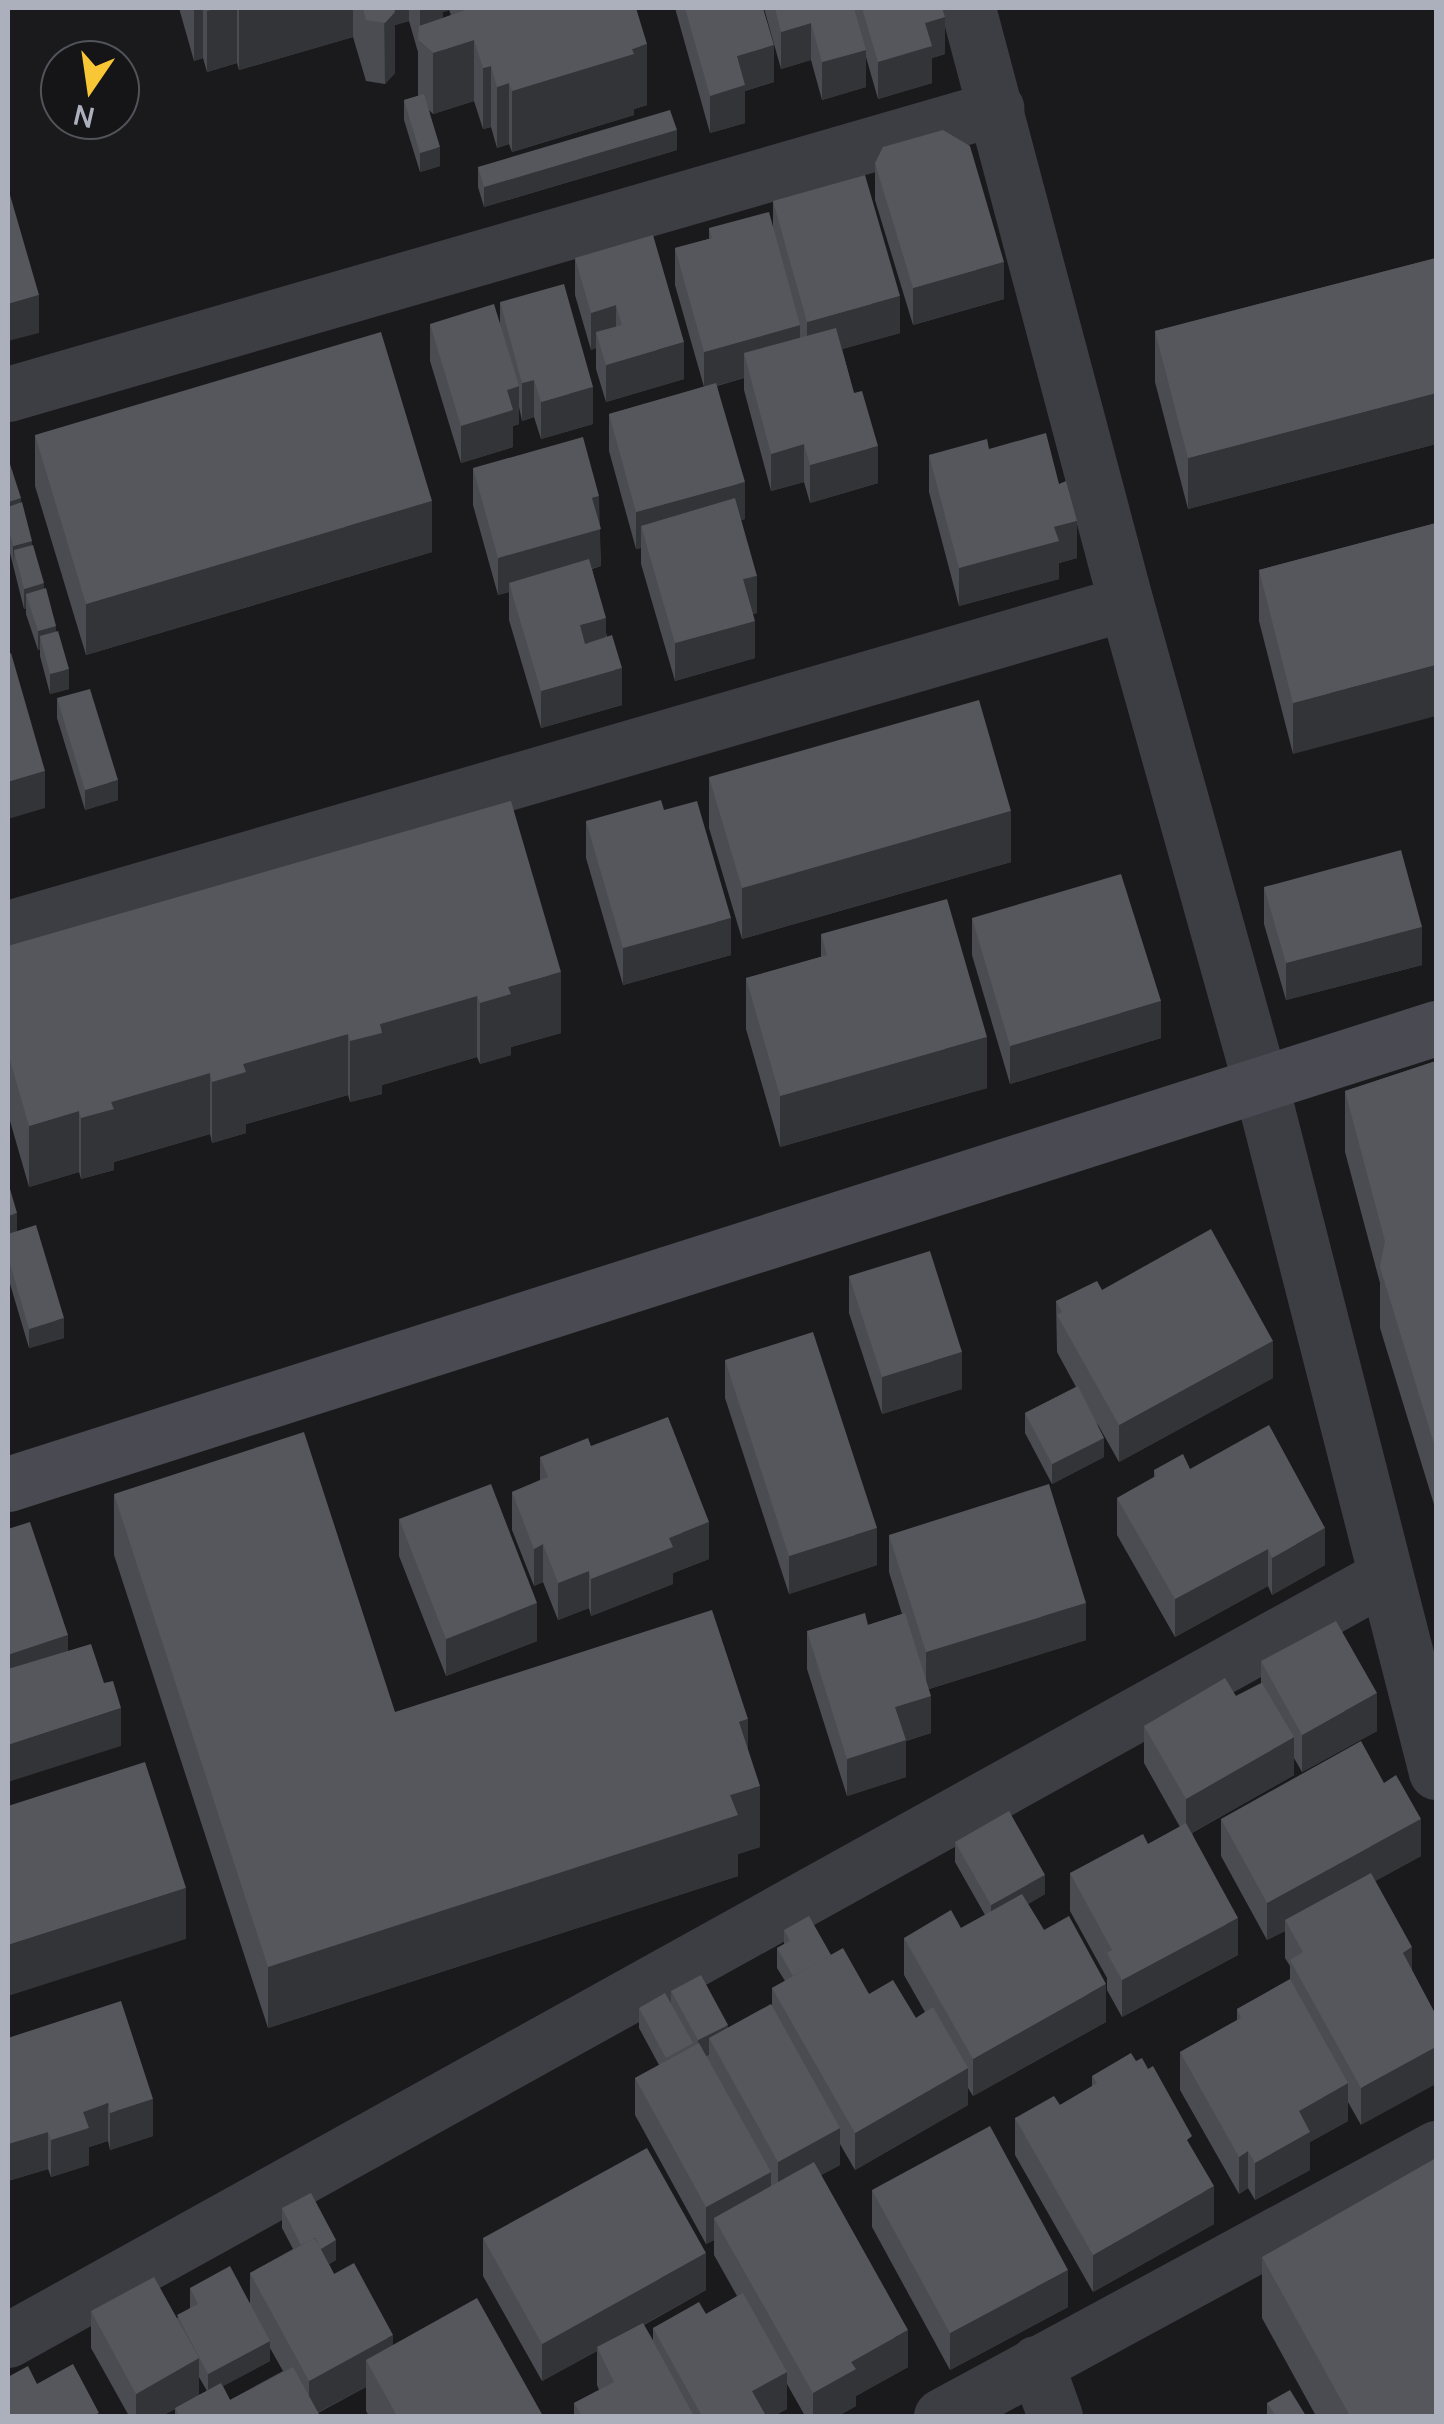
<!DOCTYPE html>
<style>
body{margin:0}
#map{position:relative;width:1444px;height:2424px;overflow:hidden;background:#1a1a1c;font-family:Manrope,sans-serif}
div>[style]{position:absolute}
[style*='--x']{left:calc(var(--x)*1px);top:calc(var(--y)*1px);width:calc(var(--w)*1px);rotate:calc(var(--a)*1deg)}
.street>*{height:55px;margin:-27.5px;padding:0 27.5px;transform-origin:27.5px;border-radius:27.5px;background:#3d3d44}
.secondary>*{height:55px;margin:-27.5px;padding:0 27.5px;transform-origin:27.5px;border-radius:27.5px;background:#494a52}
.wall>*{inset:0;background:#4b4c52}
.shaded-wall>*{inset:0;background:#333438}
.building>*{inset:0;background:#56575d}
span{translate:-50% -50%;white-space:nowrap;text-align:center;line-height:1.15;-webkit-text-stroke:10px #151518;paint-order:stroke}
.frame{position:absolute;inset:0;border:10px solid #acb0bc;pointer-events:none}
.north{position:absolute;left:40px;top:40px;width:100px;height:100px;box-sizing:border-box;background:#151518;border:2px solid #51535a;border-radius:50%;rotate:193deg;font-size:28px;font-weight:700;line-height:40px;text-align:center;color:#acb0bc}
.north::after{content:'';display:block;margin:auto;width:35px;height:45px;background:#f9c635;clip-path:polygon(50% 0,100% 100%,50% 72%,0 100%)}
</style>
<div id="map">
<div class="street">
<i style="--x:968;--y:8;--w:616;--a:75.13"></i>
<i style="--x:1126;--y:603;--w:502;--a:74.38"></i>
<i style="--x:1261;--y:1086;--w:708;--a:75.69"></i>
<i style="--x:8;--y:394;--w:1029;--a:-16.14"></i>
<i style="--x:8;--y:928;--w:1164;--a:-16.21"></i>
<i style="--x:8;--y:2340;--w:1575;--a:-29.02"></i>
<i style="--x:1036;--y:2363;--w:56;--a:70.3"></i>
<i style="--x:941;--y:2416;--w:563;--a:-28.43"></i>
</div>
<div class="secondary">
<i style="--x:8;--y:1484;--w:1499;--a:-17.71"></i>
</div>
<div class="wall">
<i style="clip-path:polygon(evenodd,179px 8px,636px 8px,647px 105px,634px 109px,634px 115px,512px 152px,509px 144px,497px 148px,491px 127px,483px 129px,474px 101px,433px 114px,429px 110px,440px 166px,420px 172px,404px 120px,404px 100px,418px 96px,418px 52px,409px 21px,395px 25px,395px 73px,385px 84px,366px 81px,353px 37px,239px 70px,237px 63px,207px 72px,203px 58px,194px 61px,179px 8px,449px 10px,451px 15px,443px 18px,443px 12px,449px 10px)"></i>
<i style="clip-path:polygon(675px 8px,763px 8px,774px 82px,745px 91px,745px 123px,710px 133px)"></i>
<i style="clip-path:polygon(764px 8px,942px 8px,945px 54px,932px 58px,932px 83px,878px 99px,866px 57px,866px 87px,822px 100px,811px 60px,781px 69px)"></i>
<i style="clip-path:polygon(677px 150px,484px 207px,478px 187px,478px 167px)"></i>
<i style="clip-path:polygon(875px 163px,1004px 299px,913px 325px,875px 200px)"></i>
<i style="clip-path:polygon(773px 201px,900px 333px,842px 349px,878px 483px,810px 503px,804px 482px,771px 491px,744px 390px,744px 378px,717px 386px,745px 519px,741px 520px,757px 613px,753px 614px,755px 658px,675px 681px,641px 564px,641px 548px,636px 549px,609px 451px,609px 414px,704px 387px,675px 285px,675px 248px,709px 239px,709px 228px,773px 228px)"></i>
<i style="clip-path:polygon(575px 258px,684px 379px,606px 402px,596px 369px,596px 348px,591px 350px,575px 295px)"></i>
<i style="clip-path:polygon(1436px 258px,1436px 444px,1188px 509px,1155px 382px,1155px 331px)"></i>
<i style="clip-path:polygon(500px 302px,593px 424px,541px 439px,534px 417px,522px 421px,519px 407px,519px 424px,513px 426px,513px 447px,461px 463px,430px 361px,430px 324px,500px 324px)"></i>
<i style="clip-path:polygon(35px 435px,432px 552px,86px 655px,35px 486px)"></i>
<i style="clip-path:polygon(989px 449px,1077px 558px,1059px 563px,1059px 579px,959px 606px,929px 492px,929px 455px)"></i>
<i style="clip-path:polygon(8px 458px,56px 632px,69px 689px,50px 694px,40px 656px,40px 650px,38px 650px,26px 614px,26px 608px,24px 609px,8px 545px)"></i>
<i style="clip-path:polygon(473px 468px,599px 522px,601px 566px,592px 569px,622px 705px,541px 728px,509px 620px,509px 592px,498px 595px,473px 505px)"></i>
<i style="clip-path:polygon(1436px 523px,1293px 754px,1259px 621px,1259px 570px)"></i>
<i style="clip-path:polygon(57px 698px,118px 800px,85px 810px,57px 718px)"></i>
<i style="clip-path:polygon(709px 777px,1011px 862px,742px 939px,709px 828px)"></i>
<i style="clip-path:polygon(511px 801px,561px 1033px,511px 1047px,511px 1055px,480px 1064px,477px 1057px,382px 1085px,382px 1094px,350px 1102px,348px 1095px,246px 1124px,246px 1133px,212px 1143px,210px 1134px,114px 1162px,114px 1170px,81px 1179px,79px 1172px,29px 1187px,8px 1114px,8px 946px)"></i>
<i style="clip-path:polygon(664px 810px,731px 955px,623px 985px,586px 858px,586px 821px)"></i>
<i style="clip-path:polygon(1264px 887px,1422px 965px,1286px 1000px,1264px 924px)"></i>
<i style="clip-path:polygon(972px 918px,1161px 1038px,1010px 1084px,972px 955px)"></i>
<i style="clip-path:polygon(821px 934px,987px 1088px,780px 1147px,746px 1029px,746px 978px,821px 957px)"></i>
<i style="clip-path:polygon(1436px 1061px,1436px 1511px,1380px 1328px,1380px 1283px,1345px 1152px,1345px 1091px)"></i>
<i style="clip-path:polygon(8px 1182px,17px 1231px,64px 1338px,29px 1348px,8px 1277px)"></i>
<i style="clip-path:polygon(849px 1276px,962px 1389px,882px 1414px,849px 1313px)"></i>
<i style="clip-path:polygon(1102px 1290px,1273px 1378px,1119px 1462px,1097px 1423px,1104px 1457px,1052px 1484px,1025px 1433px,1025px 1413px,1076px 1387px,1057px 1352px,1056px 1301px)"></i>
<i style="clip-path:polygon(725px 1360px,877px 1565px,789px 1594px,725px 1398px)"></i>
<i style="clip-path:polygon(591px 1446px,709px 1559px,673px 1573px,673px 1584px,591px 1616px,589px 1608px,558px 1620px,543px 1582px,534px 1586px,512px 1530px,512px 1492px,540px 1480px,540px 1457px)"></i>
<i style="clip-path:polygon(1190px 1469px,1325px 1565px,1272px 1595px,1268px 1586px,1175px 1637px,1117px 1535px,1117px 1498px,1154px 1477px,1154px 1470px)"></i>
<i style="clip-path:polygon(114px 1494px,395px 1712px,748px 1750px,760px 1847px,738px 1854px,738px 1876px,268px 2028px,114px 1555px)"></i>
<i style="clip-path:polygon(399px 1519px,537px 1641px,446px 1676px,399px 1556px)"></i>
<i style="clip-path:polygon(889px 1535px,1086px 1640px,929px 1689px,931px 1733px,906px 1741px,906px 1777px,847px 1796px,807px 1669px,807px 1631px,868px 1625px,902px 1614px,889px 1572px)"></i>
<i style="clip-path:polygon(1261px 1661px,1377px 1731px,1302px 1772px,1294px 1758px,1294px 1775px,1192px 1833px,1238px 1955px,1122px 2017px,1107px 1990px,1107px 1978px,1070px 1911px,1070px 1873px,1148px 1844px,1180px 1827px,1144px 1763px,1144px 1726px,1236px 1696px,1261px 1683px)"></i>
<i style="clip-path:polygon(1221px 1819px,1421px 1856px,1375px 1881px,1361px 2125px,1348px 2102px,1348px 2121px,1310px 2142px,1310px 2170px,1255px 2200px,1248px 2188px,1239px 2194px,1180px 2090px,1180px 2052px,1237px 2020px,1237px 2009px,1290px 1980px,1290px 1966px,1285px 1958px,1285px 1931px,1267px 1940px,1221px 1856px)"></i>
<i style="clip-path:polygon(955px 1842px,1045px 1894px,1028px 1904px,1044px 1930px,1106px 2022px,973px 2096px,968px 2088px,968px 2105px,855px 2170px,840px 2144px,840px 2165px,821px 2175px,908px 2367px,856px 2396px,856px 2406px,838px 2416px,805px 2416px,787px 2384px,787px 2409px,774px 2416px,574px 2416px,574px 2403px,599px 2390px,597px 2385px,597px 2351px,542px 2381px,483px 2276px,483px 2238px,706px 2290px,644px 2325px,653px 2340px,653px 2328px,706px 2314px,737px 2296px,714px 2255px,714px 2240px,706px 2244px,635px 2115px,635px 2078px,659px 2065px,639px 2028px,639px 2008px,671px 2004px,671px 1991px,728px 2028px,772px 2005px,772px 1988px,785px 1981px,777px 1968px,777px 1948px,784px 1944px,784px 1930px,831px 1955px,869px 1994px,916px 2018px,925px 2012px,904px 1975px,904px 1938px,961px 1928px,985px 1915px,955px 1862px)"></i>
<i style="clip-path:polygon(8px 2038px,153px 2136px,110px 2150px,108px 2141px,89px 2147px,89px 2165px,51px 2177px,48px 2169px,8px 2181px)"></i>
<i style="clip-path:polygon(1092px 2076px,1192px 2149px,1214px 2224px,1093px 2292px,1015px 2155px,1015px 2118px,1060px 2105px,1092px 2087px)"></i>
<i style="clip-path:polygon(872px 2190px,1068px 2307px,950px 2370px,872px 2227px)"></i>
<i style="clip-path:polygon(evenodd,282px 2208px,336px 2260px,329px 2264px,334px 2274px,393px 2345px,543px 2416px,369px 2416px,366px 2411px,366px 2387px,318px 2413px,320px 2416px,175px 2416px,175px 2409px,162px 2416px,129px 2416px,91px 2348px,91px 2311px,177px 2318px,190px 2308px,190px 2288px,250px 2303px,250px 2273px,293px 2249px,282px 2228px,282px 2208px,270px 2348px,283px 2371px,230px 2400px,223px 2386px,270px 2361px,270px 2348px,282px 2208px,199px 2377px,207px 2391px,199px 2395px,199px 2377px)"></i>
<i style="clip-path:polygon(1262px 2257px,1436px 2416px,1316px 2416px,1262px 2318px)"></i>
<i style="clip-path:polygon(1267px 2403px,1306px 2416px,1267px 2416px)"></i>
</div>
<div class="shaded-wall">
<i style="clip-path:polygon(194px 8px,203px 8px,203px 58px,194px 61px)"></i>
<i style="clip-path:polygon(219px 8px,237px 8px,237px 63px,207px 72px,207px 11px)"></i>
<i style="clip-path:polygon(246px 8px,353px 8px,353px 37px,239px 70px,239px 9px)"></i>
<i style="clip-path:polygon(384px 8px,409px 8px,409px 21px,395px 25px,395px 73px,385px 84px)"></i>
<i style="clip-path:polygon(420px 8px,449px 8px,449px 10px,443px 12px,443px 50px,474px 40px,474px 101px,433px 114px,433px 53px,420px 42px)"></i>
<i style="clip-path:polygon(945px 17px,945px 54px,932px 58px,932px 83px,878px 99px,878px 62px,925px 23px)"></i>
<i style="clip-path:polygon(811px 23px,811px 60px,781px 69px,781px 32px)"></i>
<i style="clip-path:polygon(647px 44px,647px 105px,634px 109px,634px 115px,512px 152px,512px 91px)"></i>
<i style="clip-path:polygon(774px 45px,774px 82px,745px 91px,745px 123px,710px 133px,710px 96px,737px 56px)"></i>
<i style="clip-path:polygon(866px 50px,866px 87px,822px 100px,822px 62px)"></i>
<i style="clip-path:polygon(491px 66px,491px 127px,483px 129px,483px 68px)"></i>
<i style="clip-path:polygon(509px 83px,509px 144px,497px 148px,497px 87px)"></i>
<i style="clip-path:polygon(677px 130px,677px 150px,484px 207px,484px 187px)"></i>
<i style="clip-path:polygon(440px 147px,440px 166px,420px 172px,420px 153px)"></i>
<i style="clip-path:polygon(1004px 262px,1004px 299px,913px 325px,913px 288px)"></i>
<i style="clip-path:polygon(39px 295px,39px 333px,8px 341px,8px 304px)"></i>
<i style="clip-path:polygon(900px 296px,900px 333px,807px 359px,807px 322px)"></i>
<i style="clip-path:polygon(616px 305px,616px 342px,596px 332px,596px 348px,591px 350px,591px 313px)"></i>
<i style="clip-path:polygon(800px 325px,800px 363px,744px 353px,744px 378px,704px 389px,704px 352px)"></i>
<i style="clip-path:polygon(684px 342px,684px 379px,606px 402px,606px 365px)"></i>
<i style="clip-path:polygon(534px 380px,534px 417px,522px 421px,522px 383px)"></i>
<i style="clip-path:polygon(519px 386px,519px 424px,513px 426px,513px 447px,461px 463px,461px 426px,507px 390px)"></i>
<i style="clip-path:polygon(593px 387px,593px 424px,541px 439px,541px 402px)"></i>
<i style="clip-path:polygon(1436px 393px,1436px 444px,1188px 509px,1188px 458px)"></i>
<i style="clip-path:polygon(804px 444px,804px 482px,771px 491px,771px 454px)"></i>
<i style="clip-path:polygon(878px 446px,878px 483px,810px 503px,810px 465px)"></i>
<i style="clip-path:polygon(745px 482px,745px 519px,647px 546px,641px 526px,641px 548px,636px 549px,636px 512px)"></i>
<i style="clip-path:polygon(599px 496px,601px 566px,511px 591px,509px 583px,509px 592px,498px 595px,498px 558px,592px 498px)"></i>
<i style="clip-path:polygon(21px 498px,21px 518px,8px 522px,8px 502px)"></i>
<i style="clip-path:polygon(432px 501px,432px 552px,86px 655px,86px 604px)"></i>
<i style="clip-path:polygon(1077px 521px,1077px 558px,1059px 563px,1059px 579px,959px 606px,959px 568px,1054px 527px)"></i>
<i style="clip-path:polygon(32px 541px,32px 561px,14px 550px,13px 566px,13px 546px)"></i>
<i style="clip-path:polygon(757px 576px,757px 613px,743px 616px,743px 579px)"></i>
<i style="clip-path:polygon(44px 583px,44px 603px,26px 594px,26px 608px,24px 609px,24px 589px)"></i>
<i style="clip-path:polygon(606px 618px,606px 655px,580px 663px,580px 625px)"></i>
<i style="clip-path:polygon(755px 621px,755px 658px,675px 681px,675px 643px)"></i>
<i style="clip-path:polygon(56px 626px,56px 645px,40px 636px,40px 650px,38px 650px,38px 631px)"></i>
<i style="clip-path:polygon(1436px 665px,1436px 716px,1293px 754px,1293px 703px)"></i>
<i style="clip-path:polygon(622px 668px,622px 705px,541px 728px,541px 691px)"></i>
<i style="clip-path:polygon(69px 669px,69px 689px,50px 694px,50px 674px)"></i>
<i style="clip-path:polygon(45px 771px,45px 808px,8px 819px,8px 782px)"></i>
<i style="clip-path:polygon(118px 780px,118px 800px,85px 810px,85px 790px)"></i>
<i style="clip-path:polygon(1011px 811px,1011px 862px,742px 939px,742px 888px)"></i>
<i style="clip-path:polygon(731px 918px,731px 955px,623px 985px,623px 948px)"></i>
<i style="clip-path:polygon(1422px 927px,1422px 965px,1286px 1000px,1286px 963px)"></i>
<i style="clip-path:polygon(561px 972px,561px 1033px,511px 1047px,511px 1055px,480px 1064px,480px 1003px,508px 987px)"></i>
<i style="clip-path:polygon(477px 996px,477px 1057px,382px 1085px,382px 1094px,350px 1102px,350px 1041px,380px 1024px)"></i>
<i style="clip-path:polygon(1161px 1001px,1161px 1038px,1010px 1084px,1010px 1046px)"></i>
<i style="clip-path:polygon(348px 1034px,348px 1095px,246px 1124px,246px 1133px,212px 1143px,212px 1082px,243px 1064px)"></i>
<i style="clip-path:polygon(987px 1037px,987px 1088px,780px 1147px,780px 1096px)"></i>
<i style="clip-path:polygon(210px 1073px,210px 1134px,114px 1162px,114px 1170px,81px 1179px,81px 1118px,111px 1102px)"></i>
<i style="clip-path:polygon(79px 1111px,79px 1172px,29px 1187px,29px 1126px)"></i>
<i style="clip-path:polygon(17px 1213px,17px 1233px,8px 1236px,8px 1216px)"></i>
<i style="clip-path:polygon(64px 1318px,64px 1338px,29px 1348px,29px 1329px)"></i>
<i style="clip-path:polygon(1273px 1341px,1273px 1378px,1119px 1462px,1119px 1425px)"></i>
<i style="clip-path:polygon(962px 1352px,962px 1389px,882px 1414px,882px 1377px)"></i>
<i style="clip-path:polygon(1104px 1438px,1104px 1457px,1052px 1484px,1052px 1464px)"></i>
<i style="clip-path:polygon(709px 1522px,709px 1559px,673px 1573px,673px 1584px,591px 1616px,591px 1579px,669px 1538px)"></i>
<i style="clip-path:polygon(877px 1528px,877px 1565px,789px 1594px,789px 1556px)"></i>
<i style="clip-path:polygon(1325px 1528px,1325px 1565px,1272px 1595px,1272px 1558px)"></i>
<i style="clip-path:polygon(543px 1544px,543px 1582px,534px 1586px,534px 1549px)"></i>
<i style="clip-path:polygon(1268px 1549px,1268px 1586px,1175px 1637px,1175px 1599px)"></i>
<i style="clip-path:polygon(589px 1571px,589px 1608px,558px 1620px,558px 1583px)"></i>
<i style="clip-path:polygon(537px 1603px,537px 1641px,446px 1676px,446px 1639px)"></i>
<i style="clip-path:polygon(1086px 1603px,1086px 1640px,926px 1690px,926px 1652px)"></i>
<i style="clip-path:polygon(68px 1635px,68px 1673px,8px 1692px,8px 1655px)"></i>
<i style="clip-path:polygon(1377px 1693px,1377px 1731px,1302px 1772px,1302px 1735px)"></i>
<i style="clip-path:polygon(931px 1696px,931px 1733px,906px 1741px,906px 1777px,847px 1796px,847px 1759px,895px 1707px)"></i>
<i style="clip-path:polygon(121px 1708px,121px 1746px,8px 1782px,8px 1745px)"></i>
<i style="clip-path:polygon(748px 1719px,748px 1780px,739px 1722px)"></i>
<i style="clip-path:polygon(1294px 1737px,1294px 1775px,1186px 1836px,1186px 1799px)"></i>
<i style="clip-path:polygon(760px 1786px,760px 1847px,738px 1854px,738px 1876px,268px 2028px,268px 1967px,730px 1795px)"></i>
<i style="clip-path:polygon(1421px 1819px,1421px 1856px,1290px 1928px,1285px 1920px,1285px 1931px,1267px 1940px,1267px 1903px)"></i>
<i style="clip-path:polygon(1045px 1875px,1045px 1894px,991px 1925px,991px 1905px)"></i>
<i style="clip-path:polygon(186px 1888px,186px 1939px,8px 1996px,8px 1945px)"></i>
<i style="clip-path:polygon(1238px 1918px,1238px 1955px,1122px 2017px,1122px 1980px)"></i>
<i style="clip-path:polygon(1412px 1947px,1412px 1984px,1403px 1953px)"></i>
<i style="clip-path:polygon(1106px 1984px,1106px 2022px,973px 2096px,973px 2059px)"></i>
<i style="clip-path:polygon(728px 2025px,728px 2044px,709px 2038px,709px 2055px,698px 2060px,698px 2040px)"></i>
<i style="clip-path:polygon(1436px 2047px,1436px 2084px,1361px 2125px,1361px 2088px)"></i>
<i style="clip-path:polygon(968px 2068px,968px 2105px,855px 2170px,855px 2133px)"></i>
<i style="clip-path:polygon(1348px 2083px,1348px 2121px,1310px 2142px,1310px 2170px,1255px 2200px,1255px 2163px,1299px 2111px)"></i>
<i style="clip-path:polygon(153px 2099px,153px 2136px,110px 2150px,110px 2113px)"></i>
<i style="clip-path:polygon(108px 2103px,108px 2141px,89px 2147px,89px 2165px,51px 2177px,51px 2140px,83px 2112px)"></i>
<i style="clip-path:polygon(840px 2128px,840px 2165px,778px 2199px,778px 2162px)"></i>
<i style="clip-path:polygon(48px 2132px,48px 2169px,8px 2181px,8px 2144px)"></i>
<i style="clip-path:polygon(1248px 2151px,1248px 2188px,1239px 2194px,1239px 2157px)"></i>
<i style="clip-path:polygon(771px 2172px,771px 2209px,714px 2218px,714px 2240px,706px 2244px,706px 2207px)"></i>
<i style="clip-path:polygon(1214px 2186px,1214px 2224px,1093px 2292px,1093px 2255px)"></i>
<i style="clip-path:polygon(336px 2240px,336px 2260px,307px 2276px,307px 2256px)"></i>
<i style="clip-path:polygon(706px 2253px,706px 2290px,598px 2350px,597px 2347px,597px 2351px,542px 2381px,542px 2344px)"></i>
<i style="clip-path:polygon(1068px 2270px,1068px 2307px,950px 2370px,950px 2333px)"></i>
<i style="clip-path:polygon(908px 2330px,908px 2367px,856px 2396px,856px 2406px,838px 2416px,813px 2416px,813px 2393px,851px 2362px)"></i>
<i style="clip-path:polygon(393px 2335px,393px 2372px,366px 2360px,366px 2387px,311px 2416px,309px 2416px,309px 2381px)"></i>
<i style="clip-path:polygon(270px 2341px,270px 2361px,208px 2394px,208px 2374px)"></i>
<i style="clip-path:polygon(199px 2358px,199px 2395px,162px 2416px,136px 2416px,136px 2394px)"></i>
<i style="clip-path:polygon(787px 2372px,787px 2409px,774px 2416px,752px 2416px,752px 2391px)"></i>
</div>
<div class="building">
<i style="clip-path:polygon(363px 8px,394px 8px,395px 12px,385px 23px,366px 20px)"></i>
<i style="clip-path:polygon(465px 8px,636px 8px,647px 44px,632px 49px,634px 54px,512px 91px,509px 83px,497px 87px,491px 66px,483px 68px,474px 40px,433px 53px,418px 40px,419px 26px,466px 10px)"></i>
<i style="clip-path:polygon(685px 8px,763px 8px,774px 45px,737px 56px,745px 85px,710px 96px)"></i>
<i style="clip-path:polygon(775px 8px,854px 8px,866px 50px,822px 62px,811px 23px,781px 32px)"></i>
<i style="clip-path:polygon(862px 8px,942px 8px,945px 17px,925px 23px,932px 46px,878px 62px)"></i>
<i style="clip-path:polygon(424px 94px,440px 147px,420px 153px,404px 100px)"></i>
<i style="clip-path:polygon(670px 110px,677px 130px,484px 187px,478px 167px)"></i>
<i style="clip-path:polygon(943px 130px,970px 146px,1004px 262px,913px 288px,875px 163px,883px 147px)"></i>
<i style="clip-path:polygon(865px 175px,900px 296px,807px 322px,773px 201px)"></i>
<i style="clip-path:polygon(8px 188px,39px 295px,8px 304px)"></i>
<i style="clip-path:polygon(769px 212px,800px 325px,704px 352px,675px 248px,712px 238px,709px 228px)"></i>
<i style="clip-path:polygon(653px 235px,684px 342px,606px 365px,596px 332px,622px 325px,616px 305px,591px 313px,575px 258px)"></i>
<i style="clip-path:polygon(1436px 258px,1436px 393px,1188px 458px,1155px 331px)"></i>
<i style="clip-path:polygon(564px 284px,593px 387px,541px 402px,534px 380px,522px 383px,500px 302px)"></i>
<i style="clip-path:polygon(494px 304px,519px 386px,507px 390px,513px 410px,461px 426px,430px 324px)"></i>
<i style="clip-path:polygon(836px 328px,854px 393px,862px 391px,878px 446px,810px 465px,804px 444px,771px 454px,744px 353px)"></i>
<i style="clip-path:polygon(381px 332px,432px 501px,86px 604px,35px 435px)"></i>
<i style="clip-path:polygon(716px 383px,745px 482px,636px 512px,609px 414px)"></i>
<i style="clip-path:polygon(1046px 433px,1059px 484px,1066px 481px,1077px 521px,1054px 527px,1059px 541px,959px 568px,929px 455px,987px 439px,989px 449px)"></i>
<i style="clip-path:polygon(583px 437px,599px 496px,592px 498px,601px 529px,498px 558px,473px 468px)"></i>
<i style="clip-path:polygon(8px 458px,21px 498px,8px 502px)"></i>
<i style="clip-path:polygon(735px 498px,757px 576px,743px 579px,755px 621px,675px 643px,641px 526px)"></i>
<i style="clip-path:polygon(22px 502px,32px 541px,13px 546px,8px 525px,8px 507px)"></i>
<i style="clip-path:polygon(1436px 523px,1436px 665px,1293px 703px,1259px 570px)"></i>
<i style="clip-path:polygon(33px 545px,44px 583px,24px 589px,14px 550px)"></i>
<i style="clip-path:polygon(589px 559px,606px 618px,580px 625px,585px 644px,612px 635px,622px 668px,541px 691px,509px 583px)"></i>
<i style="clip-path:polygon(46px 588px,56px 626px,38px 631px,26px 594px)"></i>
<i style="clip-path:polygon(58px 631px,69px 669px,50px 674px,40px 636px)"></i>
<i style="clip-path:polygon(11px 653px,45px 771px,8px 782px,8px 654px)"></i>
<i style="clip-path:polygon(90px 689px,118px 780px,85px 790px,57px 698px)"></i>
<i style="clip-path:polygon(979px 700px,1011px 811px,742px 888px,709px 777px)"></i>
<i style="clip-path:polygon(661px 800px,664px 810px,697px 801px,731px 918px,623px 948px,586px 821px)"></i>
<i style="clip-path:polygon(511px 801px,561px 972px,508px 987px,511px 994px,480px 1003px,477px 996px,380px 1024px,382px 1033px,350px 1041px,348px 1034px,243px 1064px,246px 1072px,212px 1082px,210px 1073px,111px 1102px,114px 1109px,81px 1118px,79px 1111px,29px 1126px,8px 1053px,8px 946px)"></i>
<i style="clip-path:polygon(1401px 850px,1422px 927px,1286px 963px,1264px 887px)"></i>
<i style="clip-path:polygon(1121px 874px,1161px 1001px,1010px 1046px,972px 918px)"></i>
<i style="clip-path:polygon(947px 899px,987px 1037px,780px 1096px,746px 978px,827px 955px,821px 934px)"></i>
<i style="clip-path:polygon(1436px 1061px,1436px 1450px,1380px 1267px,1385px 1241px,1345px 1091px)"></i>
<i style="clip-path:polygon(8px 1182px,17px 1213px,8px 1216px)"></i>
<i style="clip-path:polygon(36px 1225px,64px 1318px,29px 1329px,8px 1257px,8px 1234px)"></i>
<i style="clip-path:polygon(1211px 1229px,1273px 1341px,1119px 1425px,1057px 1315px,1062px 1312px,1056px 1301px,1097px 1281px,1102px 1290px)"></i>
<i style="clip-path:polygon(930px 1251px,962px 1352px,882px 1377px,849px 1276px)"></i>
<i style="clip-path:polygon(813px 1332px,877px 1528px,789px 1556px,725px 1360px)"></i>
<i style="clip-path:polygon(1078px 1386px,1104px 1438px,1052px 1464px,1025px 1413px)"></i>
<i style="clip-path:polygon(668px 1417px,709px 1522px,669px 1538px,673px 1547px,591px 1579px,589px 1571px,558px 1583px,543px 1544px,534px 1549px,512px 1492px,548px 1477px,540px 1457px,588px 1438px,591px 1446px)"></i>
<i style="clip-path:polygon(1269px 1425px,1325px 1528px,1272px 1558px,1268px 1549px,1175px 1599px,1117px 1498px,1156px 1476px,1154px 1470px,1183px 1454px,1190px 1469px)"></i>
<i style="clip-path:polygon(304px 1432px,395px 1712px,712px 1610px,748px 1719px,739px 1722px,760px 1786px,730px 1795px,738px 1815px,268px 1967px,114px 1494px)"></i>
<i style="clip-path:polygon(491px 1484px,537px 1603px,446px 1639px,399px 1519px)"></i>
<i style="clip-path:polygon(1049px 1484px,1086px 1603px,926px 1652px,889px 1535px)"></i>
<i style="clip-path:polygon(30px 1522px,68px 1635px,8px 1655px,8px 1529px)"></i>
<i style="clip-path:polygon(865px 1613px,868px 1625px,905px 1613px,931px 1696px,895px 1707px,906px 1740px,847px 1759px,807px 1631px)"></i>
<i style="clip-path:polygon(1336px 1621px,1377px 1693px,1302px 1735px,1261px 1661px)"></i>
<i style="clip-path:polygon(91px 1644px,104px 1683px,113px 1681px,121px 1708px,8px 1745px,8px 1669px)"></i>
<i style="clip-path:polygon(1225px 1678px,1236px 1696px,1262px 1683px,1294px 1737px,1186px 1799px,1144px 1726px)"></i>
<i style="clip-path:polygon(1361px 1741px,1384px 1783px,1396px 1775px,1421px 1819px,1267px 1903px,1221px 1819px)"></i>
<i style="clip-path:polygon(145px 1762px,186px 1888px,8px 1945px,8px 1806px)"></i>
<i style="clip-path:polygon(1009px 1811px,1045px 1875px,991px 1905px,955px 1842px)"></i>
<i style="clip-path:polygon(1186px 1823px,1238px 1918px,1122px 1980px,1107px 1953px,1112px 1950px,1070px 1873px,1143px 1834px,1148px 1844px)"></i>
<i style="clip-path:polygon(1371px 1873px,1412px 1947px,1403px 1953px,1436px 2015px,1436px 2047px,1361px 2088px,1290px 1960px,1303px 1952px,1285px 1920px)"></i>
<i style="clip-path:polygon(1022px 1894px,1044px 1930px,1069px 1916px,1106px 1984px,973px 2059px,904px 1938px,951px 1910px,961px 1928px)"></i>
<i style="clip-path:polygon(809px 1916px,831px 1955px,793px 1976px,777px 1948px,790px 1941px,784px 1930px)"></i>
<i style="clip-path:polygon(843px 1948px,869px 1994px,893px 1980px,916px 2018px,933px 2007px,968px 2068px,855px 2133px,772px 1988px)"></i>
<i style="clip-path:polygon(701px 1975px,728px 2025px,698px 2040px,671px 1991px)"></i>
<i style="clip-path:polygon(1290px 1979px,1348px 2083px,1299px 2111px,1310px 2132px,1255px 2163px,1248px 2151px,1239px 2157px,1180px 2052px,1241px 2018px,1237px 2009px)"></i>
<i style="clip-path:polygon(665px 1993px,693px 2043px,666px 2058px,639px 2008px)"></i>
<i style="clip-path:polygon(121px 2001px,153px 2099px,110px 2113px,108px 2103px,83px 2112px,89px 2128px,51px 2140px,48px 2132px,8px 2144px,8px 2038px)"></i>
<i style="clip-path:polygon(771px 2004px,840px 2128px,778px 2162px,709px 2038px)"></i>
<i style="clip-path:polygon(699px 2043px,771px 2172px,706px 2207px,635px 2078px)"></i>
<i style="clip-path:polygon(1131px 2053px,1136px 2061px,1142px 2058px,1148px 2069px,1153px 2066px,1192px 2136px,1187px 2140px,1214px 2186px,1093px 2255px,1015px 2118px,1054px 2096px,1060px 2105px,1097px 2083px,1092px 2076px)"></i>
<i style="clip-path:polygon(990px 2126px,1068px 2270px,950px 2333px,872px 2190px)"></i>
<i style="clip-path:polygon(647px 2148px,706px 2253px,542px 2344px,483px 2238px)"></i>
<i style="clip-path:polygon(1436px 2158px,1436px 2416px,1350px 2416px,1262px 2257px)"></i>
<i style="clip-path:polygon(814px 2162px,908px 2330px,851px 2362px,856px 2369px,813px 2393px,714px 2218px)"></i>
<i style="clip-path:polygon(311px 2193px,336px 2240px,321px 2249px,315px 2238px,301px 2245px,282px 2208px)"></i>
<i style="clip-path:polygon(315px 2238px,334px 2274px,354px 2263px,393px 2335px,309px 2381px,250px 2273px)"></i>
<i style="clip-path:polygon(230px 2266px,270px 2341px,208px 2374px,177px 2315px,198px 2304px,190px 2288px)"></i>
<i style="clip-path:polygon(154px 2277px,199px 2358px,136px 2394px,91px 2311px)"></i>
<i style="clip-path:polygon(743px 2293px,787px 2372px,752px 2391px,766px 2416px,702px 2416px,653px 2328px,699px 2302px,706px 2314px)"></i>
<i style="clip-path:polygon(477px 2298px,543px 2416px,397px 2416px,366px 2360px)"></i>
<i style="clip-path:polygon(643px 2323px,694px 2416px,582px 2416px,574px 2403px,614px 2382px,597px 2347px)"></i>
<i style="clip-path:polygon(73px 2364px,99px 2413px,92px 2416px,8px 2416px,8px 2377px,28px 2366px,37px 2384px)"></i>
<i style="clip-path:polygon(293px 2367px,320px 2416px,180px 2416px,175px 2408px,221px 2383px,230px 2400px)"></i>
<i style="clip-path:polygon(1290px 2390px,1306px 2416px,1276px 2416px,1267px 2403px)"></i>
</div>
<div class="frame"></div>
<div class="north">N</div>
</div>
